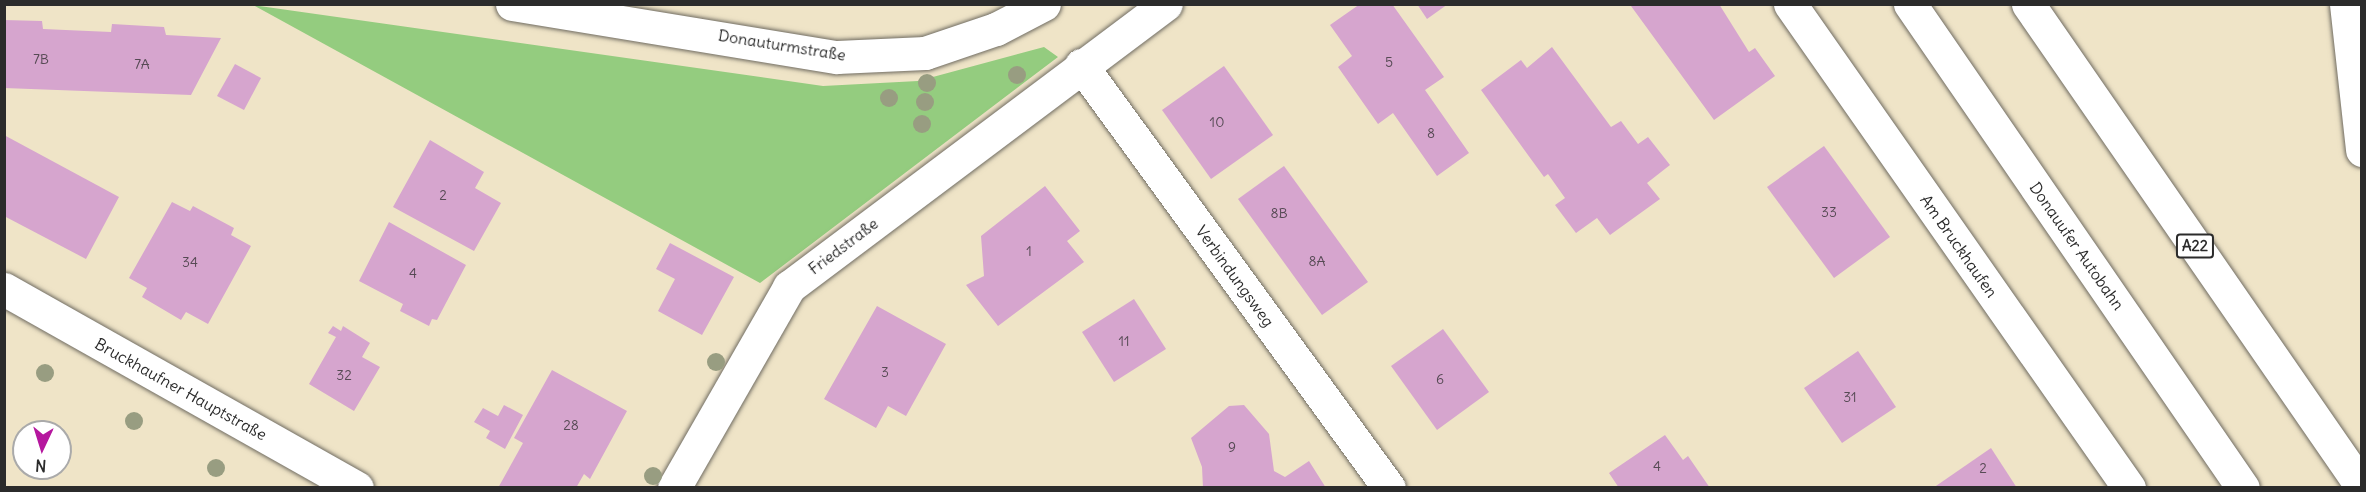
<!DOCTYPE html>
<meta charset="utf-8">
<style>
body{margin:0}
#map{position:relative;width:2366px;height:492px;overflow:hidden;background:#efe4c7;font-family:Delius,sans-serif}
div>[style]{position:absolute}
[style*='--x']{left:calc(var(--x)*1px);top:calc(var(--y)*1px);width:calc(var(--w)*1px);rotate:calc(var(--a)*1deg)}
.green>*{inset:0;background:#94cc7f}
.building>*{inset:0;background:#d6a5ce}
.roads{filter:drop-shadow(0 0 2px #706c62) drop-shadow(0 0 2px #706c62)}
.street>*{height:33px;margin:-16.5px;padding:0 16.5px;transform-origin:16.5px;border-radius:16.5px;background:#fff}
.secondary>*{height:33px;margin:-16.5px;padding:0 16.5px;transform-origin:16.5px;border-radius:16.5px;background:#fff}
.highway>*{height:33px;margin:-16.5px;padding:0 16.5px;transform-origin:16.5px;border-radius:16.5px;background:#fff}
.trees>*{width:18px;height:18px;margin:-9px;border-radius:50%;background:#989d81}
span{translate:-50% -50%;white-space:nowrap;text-align:center;line-height:1.15;-webkit-text-stroke:6px #fff;paint-order:stroke}
.number-label{font-size:14px;color:#564a54}
.number-label span{-webkit-text-stroke-width:0}
.shield-label span{padding:2px 4px;background:#fff;border:2px solid;border-radius:4px;-webkit-text-stroke-width:0}
.shield-label{font-size:15px;color:#2b2b2b;font-weight:700}
.street-label{font-size:16px;color:#2b2b2b}
.frame{position:absolute;inset:0;border:6px solid #2b2b2b;pointer-events:none}
.north{position:absolute;left:12px;top:420px;width:60px;height:60px;box-sizing:border-box;background:#fff;border:2px solid #aaa;border-radius:50%;rotate:184deg;font-size:16px;font-weight:700;line-height:24px;text-align:center;color:#2b2b2b}
.north::after{content:'';display:block;margin:auto;width:21px;height:27px;background:#b5179e;clip-path:polygon(50% 0,100% 100%,50% 72%,0 100%)}
</style>
<div id="map">
<div class="green">
<i style="clip-path:polygon(253px 5px,823px 86px,918px 81px,1044px 47px,1058px 57px,760px 283px)"></i>
</div>
<div class="building">
<i style="clip-path:polygon(1360px 4px,1392px 4px,1444px 77px,1425px 90px,1469px 153px,1437px 176px,1393px 113px,1378px 124px,1338px 67px,1352px 56px,1330px 25px)"></i>
<i style="clip-path:polygon(1417px 4px,1448px 4px,1427px 19px)"></i>
<i style="clip-path:polygon(1719px 4px,1749px 52px,1755px 48px,1775px 76px,1714px 120px,1631px 6px)"></i>
<i style="clip-path:polygon(4px 20px,42px 21px,43px 29px,111px 32px,112px 24px,164px 27px,166px 35px,221px 38px,191px 95px,4px 88px)"></i>
<i style="clip-path:polygon(1552px 47px,1611px 127px,1621px 121px,1638px 144px,1648px 137px,1670px 165px,1647px 183px,1660px 199px,1610px 235px,1597px 218px,1576px 233px,1555px 205px,1565px 198px,1548px 174px,1544px 177px,1481px 90px,1521px 60px,1527px 68px)"></i>
<i style="clip-path:polygon(235px 64px,261px 78px,244px 110px,217px 96px)"></i>
<i style="clip-path:polygon(1224px 66px,1273px 135px,1211px 179px,1162px 110px)"></i>
<i style="clip-path:polygon(4px 135px,119px 197px,86px 259px,4px 216px)"></i>
<i style="clip-path:polygon(430px 140px,484px 172px,475px 188px,501px 203px,474px 251px,393px 207px)"></i>
<i style="clip-path:polygon(1824px 146px,1890px 237px,1834px 278px,1767px 187px)"></i>
<i style="clip-path:polygon(1284px 166px,1368px 282px,1322px 315px,1238px 199px)"></i>
<i style="clip-path:polygon(1045px 186px,1080px 231px,1067px 241px,1084px 262px,998px 326px,966px 285px,984px 276px,981px 236px)"></i>
<i style="clip-path:polygon(172px 202px,190px 211px,193px 206px,234px 228px,231px 235px,251px 246px,208px 324px,186px 312px,181px 320px,142px 297px,147px 288px,129px 278px)"></i>
<i style="clip-path:polygon(389px 222px,466px 265px,437px 320px,432px 319px,429px 326px,400px 311px,403px 304px,359px 281px)"></i>
<i style="clip-path:polygon(670px 243px,734px 277px,702px 335px,658px 311px,675px 279px,656px 269px)"></i>
<i style="clip-path:polygon(1134px 299px,1166px 349px,1114px 382px,1082px 332px)"></i>
<i style="clip-path:polygon(877px 306px,946px 344px,906px 416px,888px 406px,876px 428px,824px 399px)"></i>
<i style="clip-path:polygon(333px 326px,341px 331px,343px 326px,370px 343px,362px 357px,380px 367px,354px 411px,309px 384px,336px 337px,328px 333px)"></i>
<i style="clip-path:polygon(1443px 329px,1489px 392px,1437px 430px,1391px 366px)"></i>
<i style="clip-path:polygon(1858px 351px,1896px 407px,1842px 443px,1804px 388px)"></i>
<i style="clip-path:polygon(552px 370px,627px 411px,590px 479px,584px 474px,576px 488px,498px 488px,523px 443px,514px 438px)"></i>
<i style="clip-path:polygon(504px 405px,523px 415px,505px 449px,486px 438px,490px 431px,474px 422px,483px 408px,498px 416px)"></i>
<i style="clip-path:polygon(1244px 405px,1269px 434px,1274px 471px,1285px 477px,1309px 461px,1326px 488px,1203px 488px,1202px 467px,1191px 438px,1229px 406px)"></i>
<i style="clip-path:polygon(1665px 435px,1683px 460px,1688px 456px,1710px 488px,1619px 488px,1609px 473px)"></i>
<i style="clip-path:polygon(1991px 448px,2017px 488px,1933px 488px)"></i>
</div>
<div class="roads">
<div class="street">
<i style="--x:1790;--y:4;--w:591;--a:54.99"></i>
<i style="--x:1081;--y:65;--w:523;--a:53.94"></i>
<i style="--x:4;--y:289;--w:405;--a:29.4"></i>
<i style="--x:674;--y:488;--w:232;--a:-60.2"></i>
<i style="--x:789;--y:287;--w:471;--a:-36.9"></i>
</div>
<div class="secondary">
<i style="--x:512;--y:4;--w:329;--a:9.3"></i>
<i style="--x:837;--y:57;--w:88;--a:-2.6"></i>
<i style="--x:925;--y:53;--w:75;--a:-18.7"></i>
<i style="--x:996;--y:29;--w:54;--a:-27.5"></i>
</div>
<div class="highway">
<i style="--x:1910;--y:4;--w:587;--a:55.47"></i>
<i style="--x:2028;--y:4;--w:587;--a:55.34"></i>
<i style="--x:2346;--y:4;--w:147;--a:83.7"></i>
</div>
</div>
<div class="trees">
<i style="left:1017px;top:75px"></i>
<i style="left:927px;top:83px"></i>
<i style="left:889px;top:98px"></i>
<i style="left:925px;top:102px"></i>
<i style="left:922px;top:124px"></i>
<i style="left:716px;top:362px"></i>
<i style="left:45px;top:373px"></i>
<i style="left:134px;top:421px"></i>
<i style="left:216px;top:468px"></i>
<i style="left:653px;top:476px"></i>
</div>
<div class="number-label">
<span style="left:41px;top:59px">7B</span>
<span style="left:1389px;top:62px">5</span>
<span style="left:142px;top:64px">7A</span>
<span style="left:1217px;top:122px">10</span>
<span style="left:1431px;top:133px">8</span>
<span style="left:443px;top:195px">2</span>
<span style="left:1829px;top:212px">33</span>
<span style="left:1279px;top:213px">8B</span>
<span style="left:1029px;top:251px">1</span>
<span style="left:1317px;top:261px">8A</span>
<span style="left:190px;top:262px">34</span>
<span style="left:413px;top:273px">4</span>
<span style="left:1124px;top:341px">11</span>
<span style="left:885px;top:372px">3</span>
<span style="left:344px;top:375px">32</span>
<span style="left:1440px;top:379px">6</span>
<span style="left:1850px;top:397px">31</span>
<span style="left:571px;top:425px">28</span>
<span style="left:1232px;top:447px">9</span>
<span style="left:1657px;top:466px">4</span>
<span style="left:1983px;top:468px">2</span>
</div>
<div class="shield-label">
<span style="left:2195px;top:246px">A22</span>
</div>
<div class="street-label">
<span style="left:782px;top:45px;rotate:9deg">Donauturmstraße</span>
<span style="left:843px;top:246px;rotate:-37deg">Friedstraße</span>
<span style="left:1959px;top:246px;rotate:55deg">Am Bruckhaufen</span>
<span style="left:2077px;top:246px;rotate:55deg">Donauufer Autobahn</span>
<span style="left:1235px;top:276px;rotate:54deg">Verbindungsweg</span>
<span style="left:181px;top:389px;rotate:29deg">Bruckhaufner Hauptstraße</span>
</div>
<div class="frame"></div>
<div class="north">N</div>
</div>
